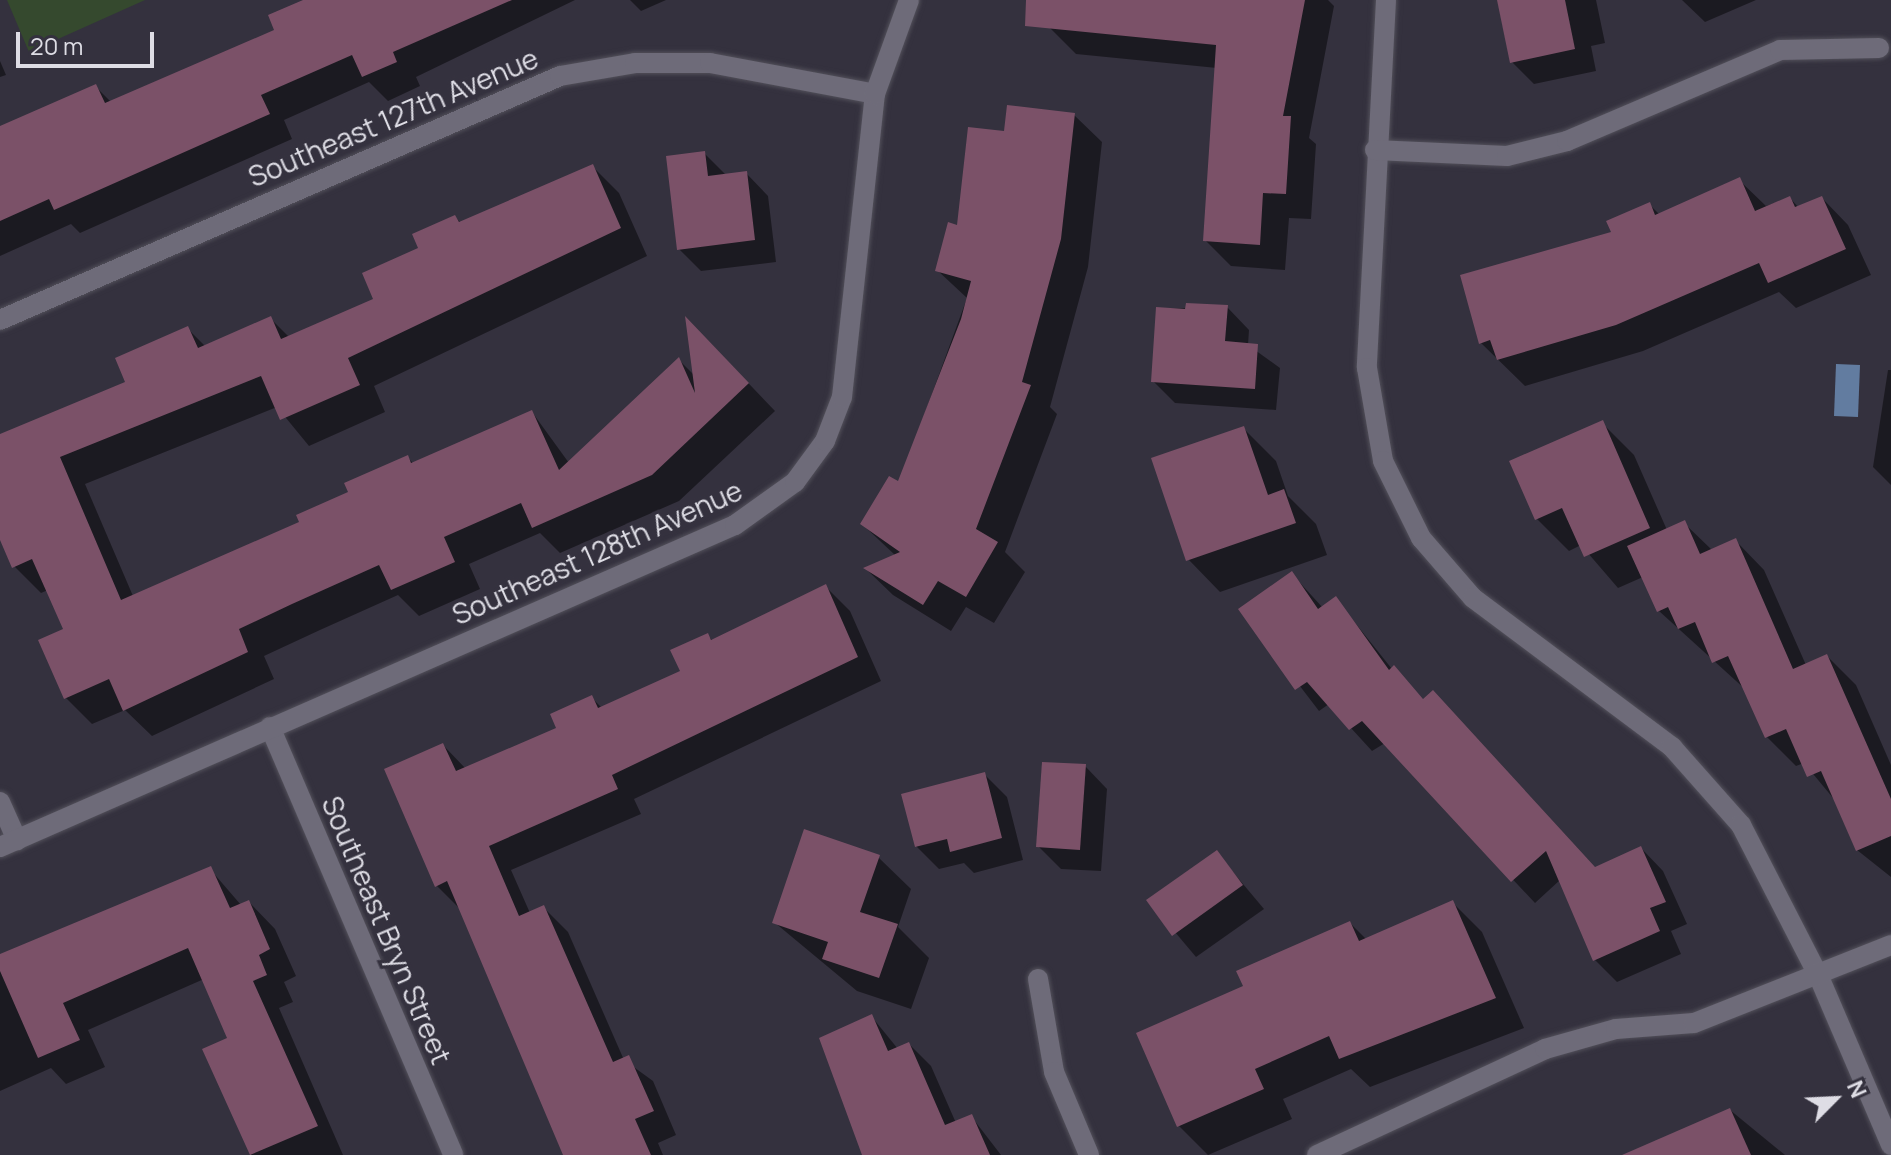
<!DOCTYPE html>
<style>
body{margin:0}
#map{position:relative;width:1891px;height:1155px;overflow:hidden;background:#34313e;font-family:Manrope,sans-serif}
div>[style]{position:absolute}
[style*='--x']{left:calc(var(--x)*1px);top:calc(var(--y)*1px);width:calc(var(--w)*1px);rotate:calc(var(--a)*1deg)}
.green>*{inset:0;background:#35492e}
.water>*{inset:0;background:#627ca0}
.shadow>*{inset:0;background:#0007}
.building>*{inset:0;background:#7b5168}
.roads{filter:drop-shadow(0 0 2px #52505a) drop-shadow(0 0 2px #52505a)}
.minor>*{height:20px;margin:-10px;padding:0 10px;transform-origin:10px;border-radius:10px;background:#6e6b79}
span{translate:-50% -50%;white-space:nowrap;text-align:center;line-height:1.15;-webkit-text-stroke:7px #34313e;paint-order:stroke}
.street-label{font-size:28px;color:#dedde5}
.north{position:absolute;left:1795px;top:1059px;width:80px;height:80px;-webkit-text-stroke:6px #34313e;paint-order:stroke;rotate:66deg;font-size:22px;font-weight:700;line-height:32px;text-align:center;color:#dedde5}
.north::after{content:'';display:block;margin:auto;width:28px;height:36px;background:#dedde5;clip-path:polygon(50% 0,100% 100%,50% 72%,0 100%)}
.scale{position:absolute;left:16px;top:32px;width:138px;height:36px;box-sizing:border-box;border:4px solid #dedde5;border-top:0;padding-left:10px;font-size:24px;line-height:28px;white-space:nowrap;color:#dedde5;-webkit-text-stroke:6px #34313e;paint-order:stroke}
</style>
<div id="map">
<div class="green">
<i style="clip-path:polygon(7px 0,145px 0,29px 52px)"></i>
</div>
<div class="water">
<i style="clip-path:polygon(1836px 364px,1860px 365px,1858px 417px,1834px 416px)"></i>
</div>
<div class="shadow">
<i style="clip-path:polygon(308px 0,575px 0,416px 77px,420px 86px,388px 101px,369px 82px,284px 120px,292px 139px,80px 233px,71px 224px,0 256px,0 145px,96px 87px,112px 103px,277px 31px)"></i>
<i style="clip-path:polygon(630px 0,666px 0,641px 11px)"></i>
<i style="clip-path:polygon(1052px 0,1328px 0,1334px 6px,1309px 138px,1316px 144px,1311px 219px,1289px 218px,1285px 270px,1231px 266px,1205px 240px,1217px 68px,1076px 54px,1050px 28px)"></i>
<i style="clip-path:polygon(1499px 0,1596px 0,1605px 43px,1591px 46px,1596px 71px,1534px 84px,1512px 62px)"></i>
<i style="clip-path:polygon(1682px 0,1756px 0,1705px 22px)"></i>
<i style="clip-path:polygon(0 61px,6px 75px,0 77px)"></i>
<i style="clip-path:polygon(1074px 115px,1102px 142px,1088px 267px,1050px 407px,1057px 414px,1005px 552px,1025px 572px,994px 623px,966px 607px,951px 631px,893px 595px,866px 569px,896px 556px,862px 524px,899px 484px,967px 298px,937px 270px,1006px 133px)"></i>
<i style="clip-path:polygon(704px 153px,727px 176px,746px 173px,768px 196px,776px 262px,701px 271px,679px 249px)"></i>
<i style="clip-path:polygon(592px 166px,619px 193px,647px 256px,374px 386px,385px 412px,309px 446px,277px 407px,85px 484px,133px 596px,301px 523px,407px 457px,414px 464px,532px 412px,569px 463px,679px 360px,695px 376px,712px 345px,775px 411px,679px 501px,560px 553px,540px 533px,469px 564px,480px 589px,419px 616px,398px 595px,320px 630px,264px 656px,274px 679px,152px 736px,125px 710px,92px 724px,65px 697px,65px 630px,48px 590px,41px 593px,14px 566px,0 535px,0 437px,128px 383px,188px 329px,206px 347px,270px 318px,290px 338px,376px 300px,455px 217px,461px 223px)"></i>
<i style="clip-path:polygon(1739px 180px,1766px 206px,1790px 198px,1799px 208px,1822px 198px,1848px 225px,1871px 275px,1796px 308px,1779px 292px,1643px 351px,1525px 386px,1481px 343px,1650px 205px,1660px 215px)"></i>
<i style="clip-path:polygon(1227px 307px,1249px 330px,1248px 345px,1280px 368px,1276px 410px,1175px 403px,1153px 381px,1158px 309px)"></i>
<i style="clip-path:polygon(1888px 370px,1891px 370px,1891px 485px,1873px 467px)"></i>
<i style="clip-path:polygon(1602px 423px,1634px 455px,1667px 530px,1684px 523px,1712px 550px,1735px 540px,1764px 570px,1806px 665px,1827px 656px,1856px 685px,1891px 765px,1891px 877px,1857px 850px,1838px 804px,1804px 763px,1796px 766px,1767px 737px,1746px 690px,1659px 611px,1643px 577px,1618px 588px,1581px 545px,1569px 551px,1537px 519px)"></i>
<i style="clip-path:polygon(1244px 429px,1276px 461px,1288px 496px,1316px 524px,1327px 555px,1220px 592px,1188px 559px)"></i>
<i style="clip-path:polygon(1292px 574px,1323px 608px,1336px 599px,1392px 669px,1595px 869px,1641px 848px,1663px 871px,1687px 924px,1671px 931px,1681px 954px,1617px 982px,1595px 960px,1560px 880px,1535px 903px,1385px 743px,1372px 751px,1329px 704px,1319px 711px,1241px 609px)"></i>
<i style="clip-path:polygon(826px 587px,850px 611px,881px 681px,634px 799px,641px 814px,511px 870px,530px 913px,544px 908px,568px 932px,624px 1060px,653px 1081px,676px 1135px,658px 1143px,663px 1155px,568px 1155px,461px 910px,437px 886px,443px 745px,466px 769px,559px 729px,592px 698px,602px 708px,682px 672px,708px 636px,713px 641px)"></i>
<i style="clip-path:polygon(1085px 766px,1107px 789px,1101px 871px,1061px 869px,1038px 846px)"></i>
<i style="clip-path:polygon(985px 775px,1007px 797px,1023px 860px,974px 873px,964px 863px,939px 869px,916px 846px)"></i>
<i style="clip-path:polygon(1217px 853px,1264px 909px,1196px 957px,1148px 900px)"></i>
<i style="clip-path:polygon(878px 857px,911px 889px,898px 927px,929px 958px,911px 1009px,857px 991px,774px 922px)"></i>
<i style="clip-path:polygon(210px 869px,241px 905px,249px 902px,275px 929px,296px 976px,284px 982px,293px 1002px,279px 1008px,343px 1155px,251px 1155px,205px 1050px,230px 1039px,204px 979px,88px 1030px,105px 1067px,66px 1084px,51px 1068px,0 1091px,0 957px)"></i>
<i style="clip-path:polygon(1452px 902px,1482px 932px,1524px 1028px,1370px 1087px,1351px 1069px,1283px 1099px,1292px 1119px,1208px 1155px,1179px 1126px,1245px 987px,1350px 923px,1367px 940px)"></i>
<i style="clip-path:polygon(872px 1017px,898px 1049px,909px 1044px,931px 1066px,956px 1123px,971px 1116px,1001px 1155px,865px 1155px)"></i>
<i style="clip-path:polygon(1730px 1110px,1785px 1155px,1666px 1155px)"></i>
</div>
<div class="building">
<i style="clip-path:polygon(303px 0,512px 0,393px 52px,397px 62px,362px 77px,352px 55px,261px 95px,270px 114px,54px 210px,49px 199px,0 221px,0 126px,96px 84px,105px 103px,274px 30px,268px 15px)"></i>
<i style="clip-path:polygon(1026px 0,1305px 0,1283px 116px,1291px 116px,1286px 194px,1263px 193px,1260px 245px,1203px 241px,1216px 45px,1025px 26px)"></i>
<i style="clip-path:polygon(1497px 0,1565px 0,1575px 49px,1510px 63px)"></i>
<i style="clip-path:polygon(1007px 105px,1075px 113px,1061px 239px,1022px 382px,1031px 385px,976px 529px,998px 542px,966px 597px,938px 581px,923px 605px,863px 568px,900px 552px,860px 524px,889px 476px,898px 481px,961px 319px,971px 281px,935px 271px,948px 222px,957px 225px,968px 127px,1004px 131px)"></i>
<i style="clip-path:polygon(705px 151px,708px 176px,747px 171px,755px 240px,677px 250px,666px 156px)"></i>
<i style="clip-path:polygon(593px 164px,621px 228px,348px 358px,360px 385px,280px 420px,261px 376px,60px 457px,121px 600px,299px 522px,296px 515px,348px 492px,344px 483px,408px 455px,411px 463px,532px 410px,559px 470px,679px 357px,695px 393px,685px 316px,749px 383px,652px 475px,532px 528px,521px 503px,444px 537px,455px 562px,391px 590px,379px 565px,292px 604px,239px 629px,248px 652px,123px 711px,109px 679px,64px 699px,38px 640px,63px 629px,32px 559px,12px 568px,0 540px,0 434px,125px 382px,115px 358px,188px 326px,198px 348px,271px 316px,281px 339px,373px 299px,362px 273px,418px 248px,412px 234px,455px 215px,459px 222px)"></i>
<i style="clip-path:polygon(1740px 177px,1755px 211px,1790px 196px,1795px 207px,1822px 196px,1846px 249px,1768px 283px,1759px 263px,1616px 325px,1497px 360px,1490px 340px,1479px 344px,1460px 275px,1611px 232px,1606px 221px,1650px 202px,1655px 215px)"></i>
<i style="clip-path:polygon(1186px 303px,1228px 305px,1225px 341px,1258px 344px,1255px 389px,1151px 382px,1156px 307px,1185px 309px)"></i>
<i style="clip-path:polygon(1603px 420px,1650px 528px,1584px 557px,1562px 508px,1535px 520px,1509px 461px)"></i>
<i style="clip-path:polygon(1244px 426px,1268px 495px,1284px 489px,1296px 523px,1186px 561px,1151px 458px)"></i>
<i style="clip-path:polygon(1685px 520px,1700px 554px,1736px 538px,1793px 669px,1827px 654px,1891px 799px,1891px 836px,1856px 851px,1821px 771px,1807px 777px,1786px 729px,1765px 738px,1728px 656px,1712px 663px,1695px 622px,1678px 629px,1668px 607px,1657px 612px,1627px 546px)"></i>
<i style="clip-path:polygon(1292px 571px,1318px 609px,1336px 596px,1389px 670px,1394px 665px,1423px 699px,1433px 690px,1595px 867px,1641px 846px,1666px 902px,1650px 908px,1660px 931px,1593px 961px,1546px 851px,1511px 882px,1362px 721px,1349px 730px,1307px 682px,1295px 690px,1238px 609px)"></i>
<i style="clip-path:polygon(826px 584px,858px 657px,612px 775px,618px 789px,489px 846px,519px 916px,544px 905px,613px 1062px,629px 1055px,654px 1111px,635px 1119px,651px 1155px,563px 1155px,447px 881px,435px 887px,384px 769px,443px 743px,456px 771px,556px 728px,550px 714px,592px 695px,598px 708px,680px 671px,670px 650px,708px 633px,711px 640px)"></i>
<i style="clip-path:polygon(1042px 762px,1086px 764px,1080px 850px,1036px 847px)"></i>
<i style="clip-path:polygon(985px 772px,1002px 838px,950px 852px,947px 839px,915px 847px,901px 794px)"></i>
<i style="clip-path:polygon(804px 829px,880px 855px,860px 912px,898px 924px,879px 978px,822px 959px,828px 942px,772px 923px)"></i>
<i style="clip-path:polygon(1217px 850px,1243px 885px,1172px 936px,1146px 900px)"></i>
<i style="clip-path:polygon(211px 866px,230px 908px,249px 900px,270px 949px,259px 955px,267px 975px,253px 981px,318px 1126px,250px 1155px,202px 1049px,227px 1038px,188px 948px,63px 1003px,80px 1040px,38px 1058px,0 971px,0 954px)"></i>
<i style="clip-path:polygon(1453px 900px,1496px 998px,1339px 1059px,1329px 1036px,1255px 1069px,1264px 1089px,1177px 1127px,1136px 1033px,1243px 986px,1236px 971px,1350px 921px,1359px 941px)"></i>
<i style="clip-path:polygon(872px 1014px,888px 1051px,909px 1042px,945px 1125px,972px 1114px,990px 1155px,862px 1155px,819px 1038px)"></i>
<i style="clip-path:polygon(1730px 1108px,1751px 1155px,1622px 1155px)"></i>
</div>
<div class="roads">
<div class="minor">
<i style="--x:1386;--y:0;--w:368;--a:93"></i>
<i style="--x:1367;--y:368;--w:94;--a:80.2"></i>
<i style="--x:1383;--y:461;--w:86;--a:63.7"></i>
<i style="--x:1421;--y:538;--w:79;--a:49.1"></i>
<i style="--x:1473;--y:598;--w:249;--a:36.8"></i>
<i style="--x:1672;--y:747;--w:104;--a:48.5"></i>
<i style="--x:1741;--y:825;--w:171;--a:62.8"></i>
<i style="--x:1819;--y:977;--w:183;--a:66.8"></i>
<i style="--x:1375;--y:150;--w:132;--a:2.6"></i>
<i style="--x:1507;--y:156;--w:62;--a:-14"></i>
<i style="--x:1567;--y:141;--w:232;--a:-23.1"></i>
<i style="--x:1780;--y:50;--w:99;--a:-1.2"></i>
<i style="--x:0;--y:320;--w:611;--a:-23.54"></i>
<i style="--x:560;--y:76;--w:76;--a:-9.8"></i>
<i style="--x:635;--y:63;--w:75;--a:0"></i>
<i style="--x:710;--y:63;--w:168;--a:10.6"></i>
<i style="--x:270;--y:727;--w:465;--a:66.8"></i>
<i style="--x:0;--y:802;--w:42;--a:65.9"></i>
<i style="--x:0;--y:847;--w:802;--a:-23.66"></i>
<i style="--x:735;--y:525;--w:74;--a:-35.6"></i>
<i style="--x:795;--y:482;--w:51;--a:-53.8"></i>
<i style="--x:825;--y:441;--w:47;--a:-68.9"></i>
<i style="--x:842;--y:397;--w:305;--a:-83.8"></i>
<i style="--x:875;--y:94;--w:100;--a:-70.1"></i>
<i style="--x:1038;--y:979;--w:94;--a:80.2"></i>
<i style="--x:1054;--y:1072;--w:90;--a:67.1"></i>
<i style="--x:1317;--y:1155;--w:251;--a:-24.9"></i>
<i style="--x:1545;--y:1049;--w:74;--a:-15.7"></i>
<i style="--x:1616;--y:1029;--w:78;--a:-4.4"></i>
<i style="--x:1694;--y:1023;--w:212;--a:-21.6"></i>
</div>
</div>
<div class="street-label">
<span style="left:393px;top:117px;rotate:-23deg">Southeast 127th Avenue</span>
<span style="left:597px;top:552px;rotate:-24deg">Southeast 128th Avenue</span>
<span style="left:387px;top:930px;rotate:67deg">Southeast Bryn Street</span>
</div>
<div class="north">N</div>
<div class="scale">20 m</div>
</div>
